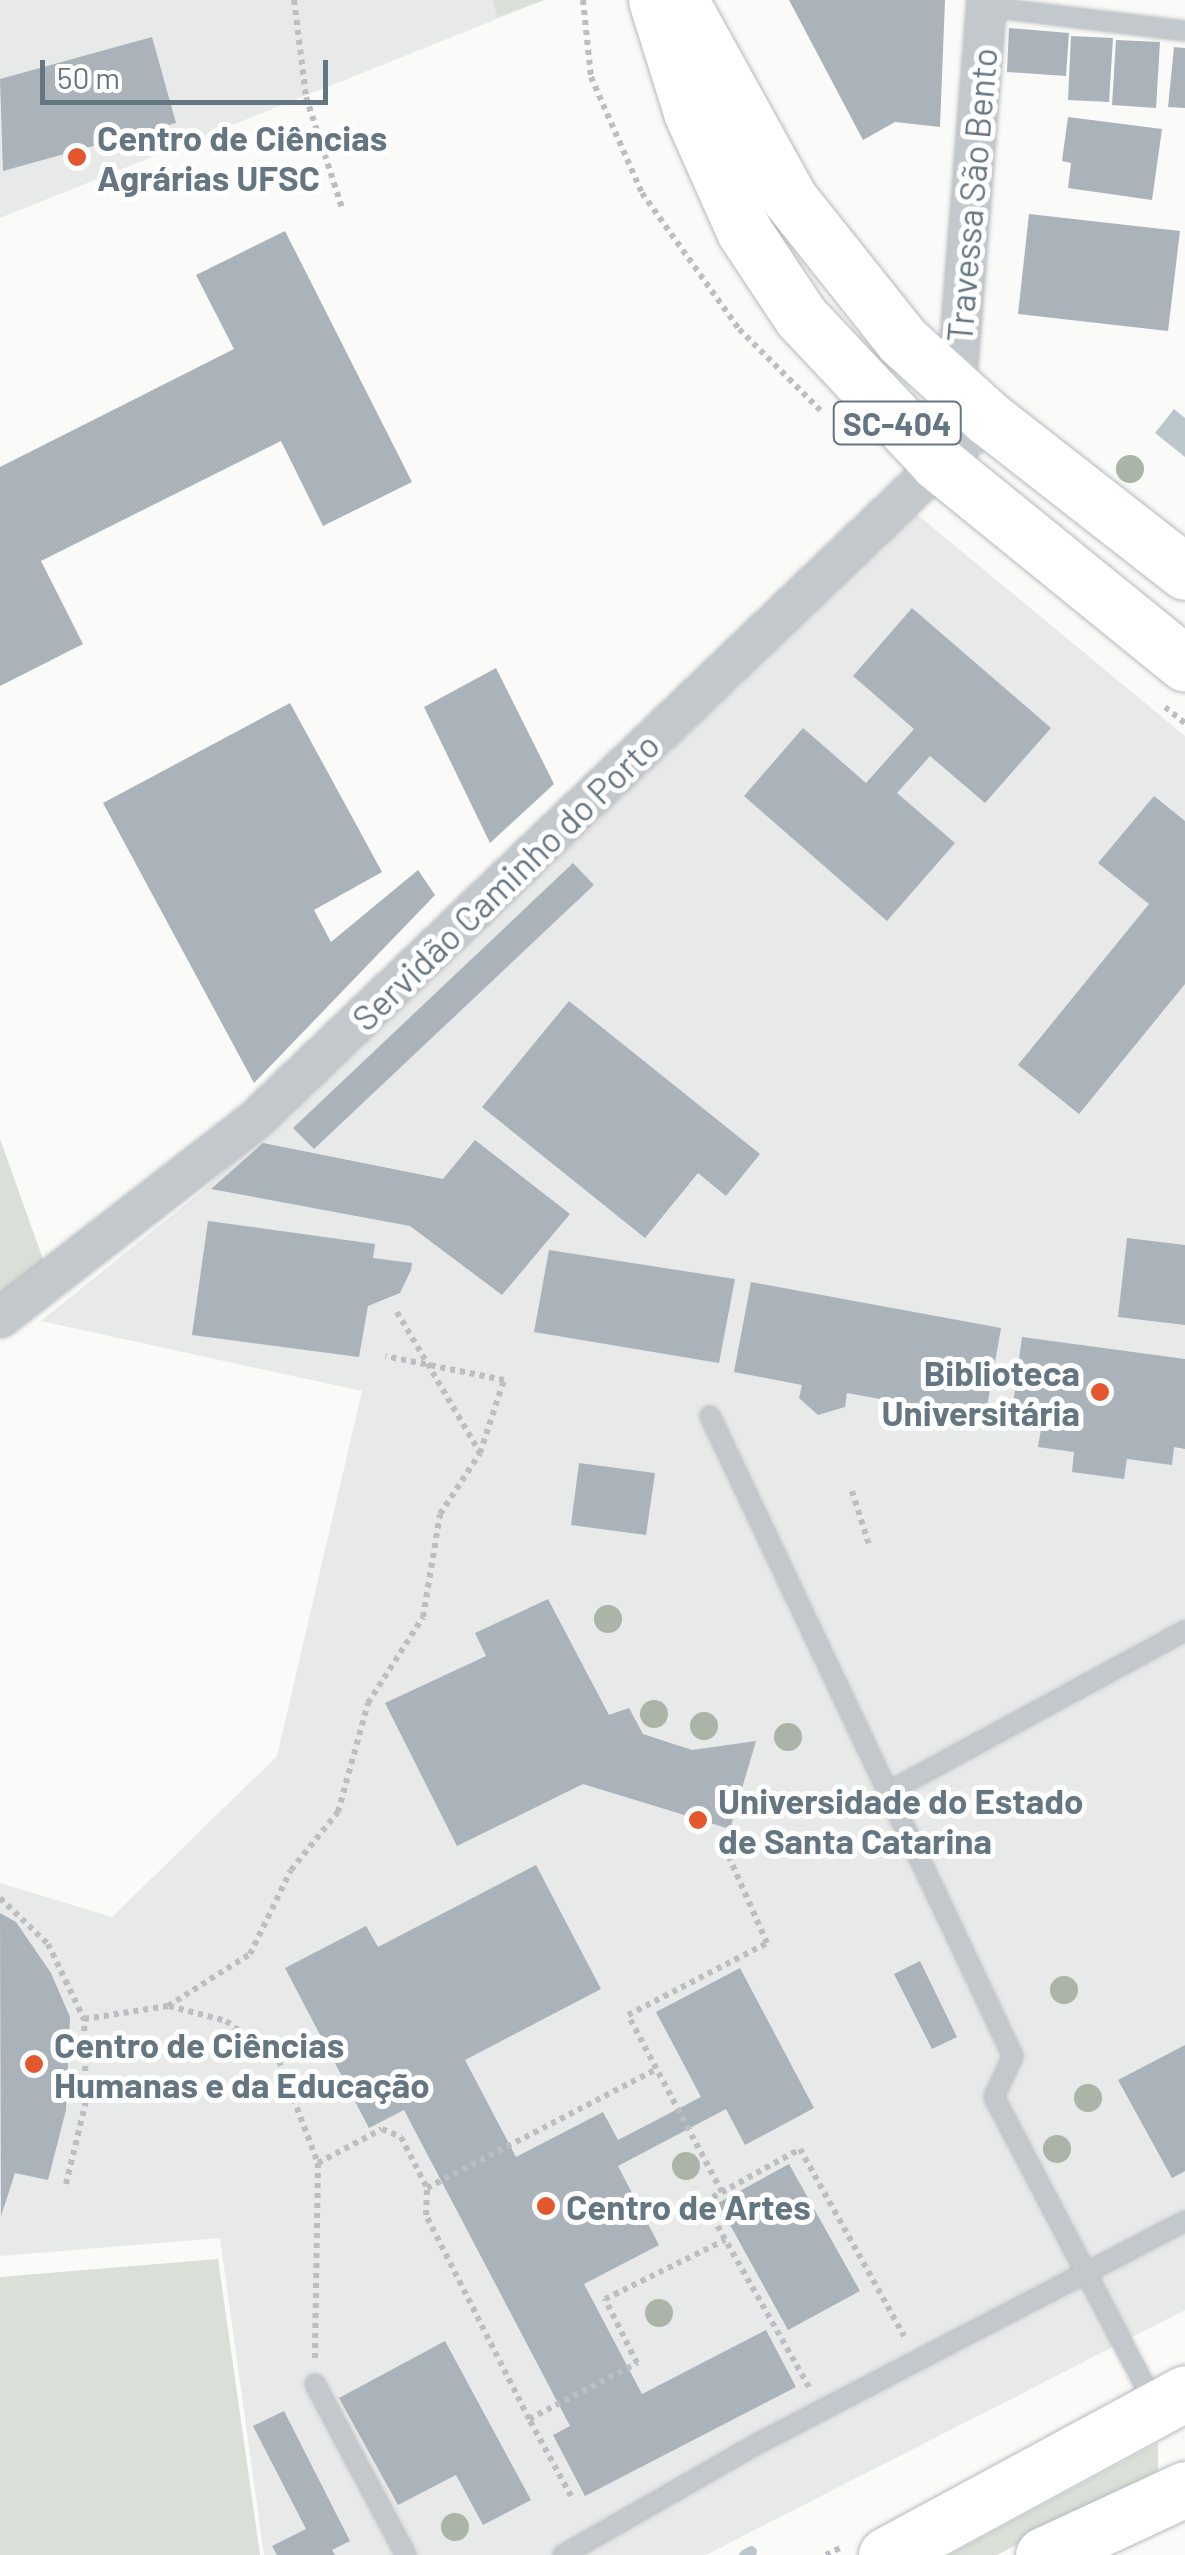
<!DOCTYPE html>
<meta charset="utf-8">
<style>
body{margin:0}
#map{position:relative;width:1185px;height:2555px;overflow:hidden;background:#fafaf8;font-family:Barlow,sans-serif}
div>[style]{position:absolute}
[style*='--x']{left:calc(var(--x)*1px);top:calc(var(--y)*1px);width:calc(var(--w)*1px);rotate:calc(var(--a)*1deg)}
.built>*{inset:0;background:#e8e9e9}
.green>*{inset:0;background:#dadfd7}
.water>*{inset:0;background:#bbc7cb}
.stream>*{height:11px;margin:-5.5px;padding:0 5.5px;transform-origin:5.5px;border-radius:5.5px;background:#bbc7cb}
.building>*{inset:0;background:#aab3b9}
.path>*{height:6px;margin-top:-3px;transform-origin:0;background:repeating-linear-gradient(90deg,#bbbfc2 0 5px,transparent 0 10px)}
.roads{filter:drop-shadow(0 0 2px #b5babe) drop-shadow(0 0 2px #b5babe)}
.lane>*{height:18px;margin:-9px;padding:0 9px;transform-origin:9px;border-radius:9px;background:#c3c8cc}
.street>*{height:38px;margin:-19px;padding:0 19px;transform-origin:19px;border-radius:19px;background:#c3c8cc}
.primary>*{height:55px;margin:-27.5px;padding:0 27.5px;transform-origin:27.5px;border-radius:27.5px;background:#fff}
.trees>*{width:28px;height:28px;margin:-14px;border-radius:50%;background:#aab4a7}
.dots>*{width:28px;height:28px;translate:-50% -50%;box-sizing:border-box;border:5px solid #fff;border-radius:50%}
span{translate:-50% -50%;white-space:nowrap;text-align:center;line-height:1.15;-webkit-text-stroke:10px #fff;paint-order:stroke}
.shield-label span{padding:2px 8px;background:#fff;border:2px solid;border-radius:8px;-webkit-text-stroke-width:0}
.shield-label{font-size:32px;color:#657683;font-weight:700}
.poi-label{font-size:35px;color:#657683;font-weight:700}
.left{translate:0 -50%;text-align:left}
.right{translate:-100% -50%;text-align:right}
.street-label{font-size:35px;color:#657683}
.scale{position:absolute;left:40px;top:60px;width:288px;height:45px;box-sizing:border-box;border:5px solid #657683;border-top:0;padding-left:12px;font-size:30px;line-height:35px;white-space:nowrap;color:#657683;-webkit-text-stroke:8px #fff;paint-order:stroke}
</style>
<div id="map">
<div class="built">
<i style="clip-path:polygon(0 0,544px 0,0 218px)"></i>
<i style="clip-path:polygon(914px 512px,1185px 736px,1185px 2310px,706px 2555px,264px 2555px,220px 2238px,0 2256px,0 1883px,112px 1917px,277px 1756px,362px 1391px,41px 1321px,201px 1192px,593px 826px)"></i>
</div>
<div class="green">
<i style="clip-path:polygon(493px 0,544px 0,497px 17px)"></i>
<i style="clip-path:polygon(0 1139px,45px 1265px,0 1298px)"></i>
<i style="clip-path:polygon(218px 2259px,260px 2555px,0 2555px,0 2277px)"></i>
<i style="clip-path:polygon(1158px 2443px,1158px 2471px,997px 2555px,949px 2555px)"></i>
</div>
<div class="water">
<i style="clip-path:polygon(1174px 409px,1185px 418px,1185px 457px,1155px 433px)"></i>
</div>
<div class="stream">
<i style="--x:744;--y:2555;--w:8;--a:-30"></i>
</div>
<div class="building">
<i style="clip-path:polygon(789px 0,945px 0,940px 127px,895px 122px,863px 140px)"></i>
<i style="clip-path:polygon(1009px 28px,1069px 33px,1066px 76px,1007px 72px)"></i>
<i style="clip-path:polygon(1071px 36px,1113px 38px,1109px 102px,1068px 100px)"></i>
<i style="clip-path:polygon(152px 37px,176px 123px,3px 171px,0 79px)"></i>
<i style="clip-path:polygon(1116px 40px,1160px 42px,1156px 108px,1112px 105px)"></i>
<i style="clip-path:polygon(1174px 47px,1185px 48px,1185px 108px,1168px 107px)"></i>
<i style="clip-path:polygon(1068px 117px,1162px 129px,1152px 200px,1068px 188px,1071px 163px,1062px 161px)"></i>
<i style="clip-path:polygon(1029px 214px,1180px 231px,1168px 331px,1018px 314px)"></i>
<i style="clip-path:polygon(285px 231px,412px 482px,323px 526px,281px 441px,41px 561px,83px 644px,0 686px,0 467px,234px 349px,196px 275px)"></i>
<i style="clip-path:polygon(912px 608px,1051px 728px,985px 803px,930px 756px,897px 793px,955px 843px,887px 921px,744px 796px,803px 728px,866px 783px,914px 729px,853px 676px)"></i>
<i style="clip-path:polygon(496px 668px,554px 784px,490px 843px,424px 707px)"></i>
<i style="clip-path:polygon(290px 703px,382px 872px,314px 910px,331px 942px,418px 870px,435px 895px,254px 1083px,103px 803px)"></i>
<i style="clip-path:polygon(1154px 796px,1185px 821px,1185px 984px,1079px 1114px,1018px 1065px,1149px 904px,1098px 863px)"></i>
<i style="clip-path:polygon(573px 863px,594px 885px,314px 1149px,293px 1128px)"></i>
<i style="clip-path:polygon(569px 1001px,760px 1154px,726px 1196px,698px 1173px,645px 1238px,482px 1107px)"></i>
<i style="clip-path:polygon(475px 1140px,570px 1214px,502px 1295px,410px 1226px,211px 1189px,263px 1143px,443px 1179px)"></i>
<i style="clip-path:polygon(208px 1221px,375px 1244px,373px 1258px,412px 1263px,411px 1270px,400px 1293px,368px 1306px,359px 1357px,192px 1335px)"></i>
<i style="clip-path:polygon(1127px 1238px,1185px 1245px,1185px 1325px,1118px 1317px)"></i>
<i style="clip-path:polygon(549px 1250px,735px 1279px,719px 1363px,534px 1332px)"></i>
<i style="clip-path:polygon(751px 1282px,1001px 1328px,985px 1418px,847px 1393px,845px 1407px,818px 1415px,799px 1398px,802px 1385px,734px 1372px)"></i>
<i style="clip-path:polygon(1022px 1337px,1185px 1359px,1185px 1449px,1174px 1447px,1172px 1465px,1127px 1459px,1124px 1479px,1072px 1472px,1074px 1452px,1038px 1447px,1041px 1429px,1010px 1426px)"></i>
<i style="clip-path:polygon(579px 1463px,655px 1473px,646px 1535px,571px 1525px)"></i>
<i style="clip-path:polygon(548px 1599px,609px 1715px,629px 1708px,643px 1734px,692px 1750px,756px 1741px,730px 1829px,583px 1784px,457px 1846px,385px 1703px,486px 1656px,475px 1633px)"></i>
<i style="clip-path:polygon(536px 1865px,601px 1989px,465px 2060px,516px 2157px,603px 2112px,618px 2140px,701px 2097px,656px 2012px,740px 1968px,814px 2108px,745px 2145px,726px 2109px,618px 2166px,659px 2245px,584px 2284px,642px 2394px,766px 2330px,796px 2387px,585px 2496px,553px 2435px,570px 2426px,404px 2110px,369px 2128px,285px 1968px,366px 1926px,378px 1947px)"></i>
<i style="clip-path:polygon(0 1913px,16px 1922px,51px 1973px,70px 2017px,66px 2110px,48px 2180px,15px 2173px,1px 2216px)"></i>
<i style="clip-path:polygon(920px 1961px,957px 2037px,932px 2049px,894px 1974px)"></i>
<i style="clip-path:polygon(1185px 2045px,1185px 2171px,1172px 2178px,1118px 2080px)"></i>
<i style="clip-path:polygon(789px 2164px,860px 2291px,788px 2330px,718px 2203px)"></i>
<i style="clip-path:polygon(445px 2341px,531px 2500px,483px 2525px,456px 2475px,398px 2505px,339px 2398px)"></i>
<i style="clip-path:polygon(284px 2411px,350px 2541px,332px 2550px,335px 2555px,277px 2555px,272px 2546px,306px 2529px,253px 2426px)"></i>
</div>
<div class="path">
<i style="--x:294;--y:0;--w:98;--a:82.9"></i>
<i style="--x:306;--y:97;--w:117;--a:72"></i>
<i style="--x:583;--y:0;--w:77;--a:84.1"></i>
<i style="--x:591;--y:77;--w:127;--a:66.3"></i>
<i style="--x:642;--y:193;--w:167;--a:54.5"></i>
<i style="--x:739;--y:329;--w:117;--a:45"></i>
<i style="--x:1165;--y:707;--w:26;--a:39"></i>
<i style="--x:397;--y:1312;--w:164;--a:59.5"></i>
<i style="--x:852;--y:1491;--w:57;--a:72.5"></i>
<i style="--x:0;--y:1898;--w:66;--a:43.8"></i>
<i style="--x:48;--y:1944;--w:83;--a:64.4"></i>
<i style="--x:84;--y:2019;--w:85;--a:-8.8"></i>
<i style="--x:168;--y:2006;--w:97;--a:-32.4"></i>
<i style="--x:250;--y:1954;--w:93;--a:-64"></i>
<i style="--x:291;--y:1870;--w:75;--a:-51"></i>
<i style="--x:338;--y:1812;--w:113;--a:-74.6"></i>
<i style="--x:368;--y:1703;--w:102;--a:-57.4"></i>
<i style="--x:423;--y:1617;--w:104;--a:-80.6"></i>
<i style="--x:440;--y:1514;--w:73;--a:-56.7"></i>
<i style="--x:480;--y:1453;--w:77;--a:-71.8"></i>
<i style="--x:504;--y:1380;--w:121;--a:-168.6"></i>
<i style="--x:169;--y:2006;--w:59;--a:14.7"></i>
<i style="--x:226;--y:2021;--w:66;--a:37"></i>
<i style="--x:279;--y:2061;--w:109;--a:69.1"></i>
<i style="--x:318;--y:2163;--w:198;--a:90.9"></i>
<i style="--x:318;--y:2163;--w:72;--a:-28"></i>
<i style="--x:382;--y:2129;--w:21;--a:23"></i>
<i style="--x:401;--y:2137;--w:57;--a:63"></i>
<i style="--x:66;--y:2184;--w:85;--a:-76.5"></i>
<i style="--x:86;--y:2101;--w:82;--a:-91.4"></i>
<i style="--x:722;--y:2192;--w:200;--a:-118"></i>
<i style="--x:628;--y:2015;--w:157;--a:-27.4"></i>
<i style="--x:767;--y:1943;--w:102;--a:-113.8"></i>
<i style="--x:809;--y:2387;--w:213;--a:-119.6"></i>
<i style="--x:704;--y:2202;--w:110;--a:-28.9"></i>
<i style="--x:800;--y:2149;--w:214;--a:60.9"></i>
<i style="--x:529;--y:2419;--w:229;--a:-116.8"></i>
<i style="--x:426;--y:2215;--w:27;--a:-88"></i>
<i style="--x:427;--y:2188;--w:259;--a:-27.4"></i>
<i style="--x:571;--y:2496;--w:88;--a:-118.6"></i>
<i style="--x:529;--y:2419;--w:122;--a:-27.4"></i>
<i style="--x:637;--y:2363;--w:72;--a:-116.6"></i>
<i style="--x:605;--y:2299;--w:134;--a:-26.2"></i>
<i style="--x:826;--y:2555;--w:18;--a:-27"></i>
</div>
<div class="roads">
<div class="lane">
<i style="--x:987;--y:7;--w:199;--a:6.9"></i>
<i style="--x:710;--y:1416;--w:708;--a:64.67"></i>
<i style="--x:1013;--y:2056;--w:45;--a:114.9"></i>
<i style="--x:994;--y:2097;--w:345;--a:62.4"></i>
<i style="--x:888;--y:1792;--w:338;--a:-28.5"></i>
<i style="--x:315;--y:2384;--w:194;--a:62"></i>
<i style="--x:563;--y:2555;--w:221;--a:-29.8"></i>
<i style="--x:755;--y:2445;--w:485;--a:-27.5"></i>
</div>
<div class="street">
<i style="--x:956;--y:391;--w:392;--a:-85.5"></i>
<i style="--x:0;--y:1318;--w:321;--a:-37.8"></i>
<i style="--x:254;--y:1121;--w:1016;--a:-43.76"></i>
</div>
<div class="primary">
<i style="--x:656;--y:0;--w:117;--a:72.6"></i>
<i style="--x:691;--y:112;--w:130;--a:66"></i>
<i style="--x:744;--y:231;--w:103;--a:56.5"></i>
<i style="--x:801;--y:317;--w:200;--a:46.8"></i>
<i style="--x:938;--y:463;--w:318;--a:39.1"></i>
<i style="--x:689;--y:16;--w:209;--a:61.1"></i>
<i style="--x:790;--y:199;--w:180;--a:51.5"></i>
<i style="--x:902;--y:340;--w:116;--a:42.2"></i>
<i style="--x:988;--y:418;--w:250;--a:38"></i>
<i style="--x:886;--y:2555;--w:340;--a:-28.4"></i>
<i style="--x:1043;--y:2555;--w:157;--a:-24.9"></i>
</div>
</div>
<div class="trees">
<i style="left:1130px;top:469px"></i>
<i style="left:608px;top:1619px"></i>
<i style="left:654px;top:1714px"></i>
<i style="left:704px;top:1726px"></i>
<i style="left:788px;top:1737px"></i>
<i style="left:1064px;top:1990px"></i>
<i style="left:1088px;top:2098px"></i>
<i style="left:1057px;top:2149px"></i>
<i style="left:686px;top:2166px"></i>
<i style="left:659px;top:2313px"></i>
<i style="left:455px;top:2527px"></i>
</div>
<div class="dots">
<i style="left:77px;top:157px;background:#e4572e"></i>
<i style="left:1100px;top:1392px;background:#e4572e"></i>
<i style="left:698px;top:1820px;background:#e4572e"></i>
<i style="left:34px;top:2064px;background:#e4572e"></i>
<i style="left:546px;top:2206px;background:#e4572e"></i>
</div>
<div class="shield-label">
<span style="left:897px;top:423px">SC-404</span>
</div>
<div class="poi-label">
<span class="left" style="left:97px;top:157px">Centro de Ciências<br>Agrárias UFSC</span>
<span class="right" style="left:1080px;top:1392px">Biblioteca<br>Universitária</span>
<span class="left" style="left:718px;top:1820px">Universidade do Estado<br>de Santa Catarina</span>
<span class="left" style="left:54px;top:2064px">Centro de Ciências<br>Humanas e da Educação</span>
<span class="left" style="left:566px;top:2206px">Centro de Artes</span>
</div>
<div class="street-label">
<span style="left:971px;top:195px;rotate:-85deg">Travessa São Bento</span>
<span style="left:505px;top:881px;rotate:-44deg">Servidão Caminho do Porto</span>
</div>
<div class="scale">50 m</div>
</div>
